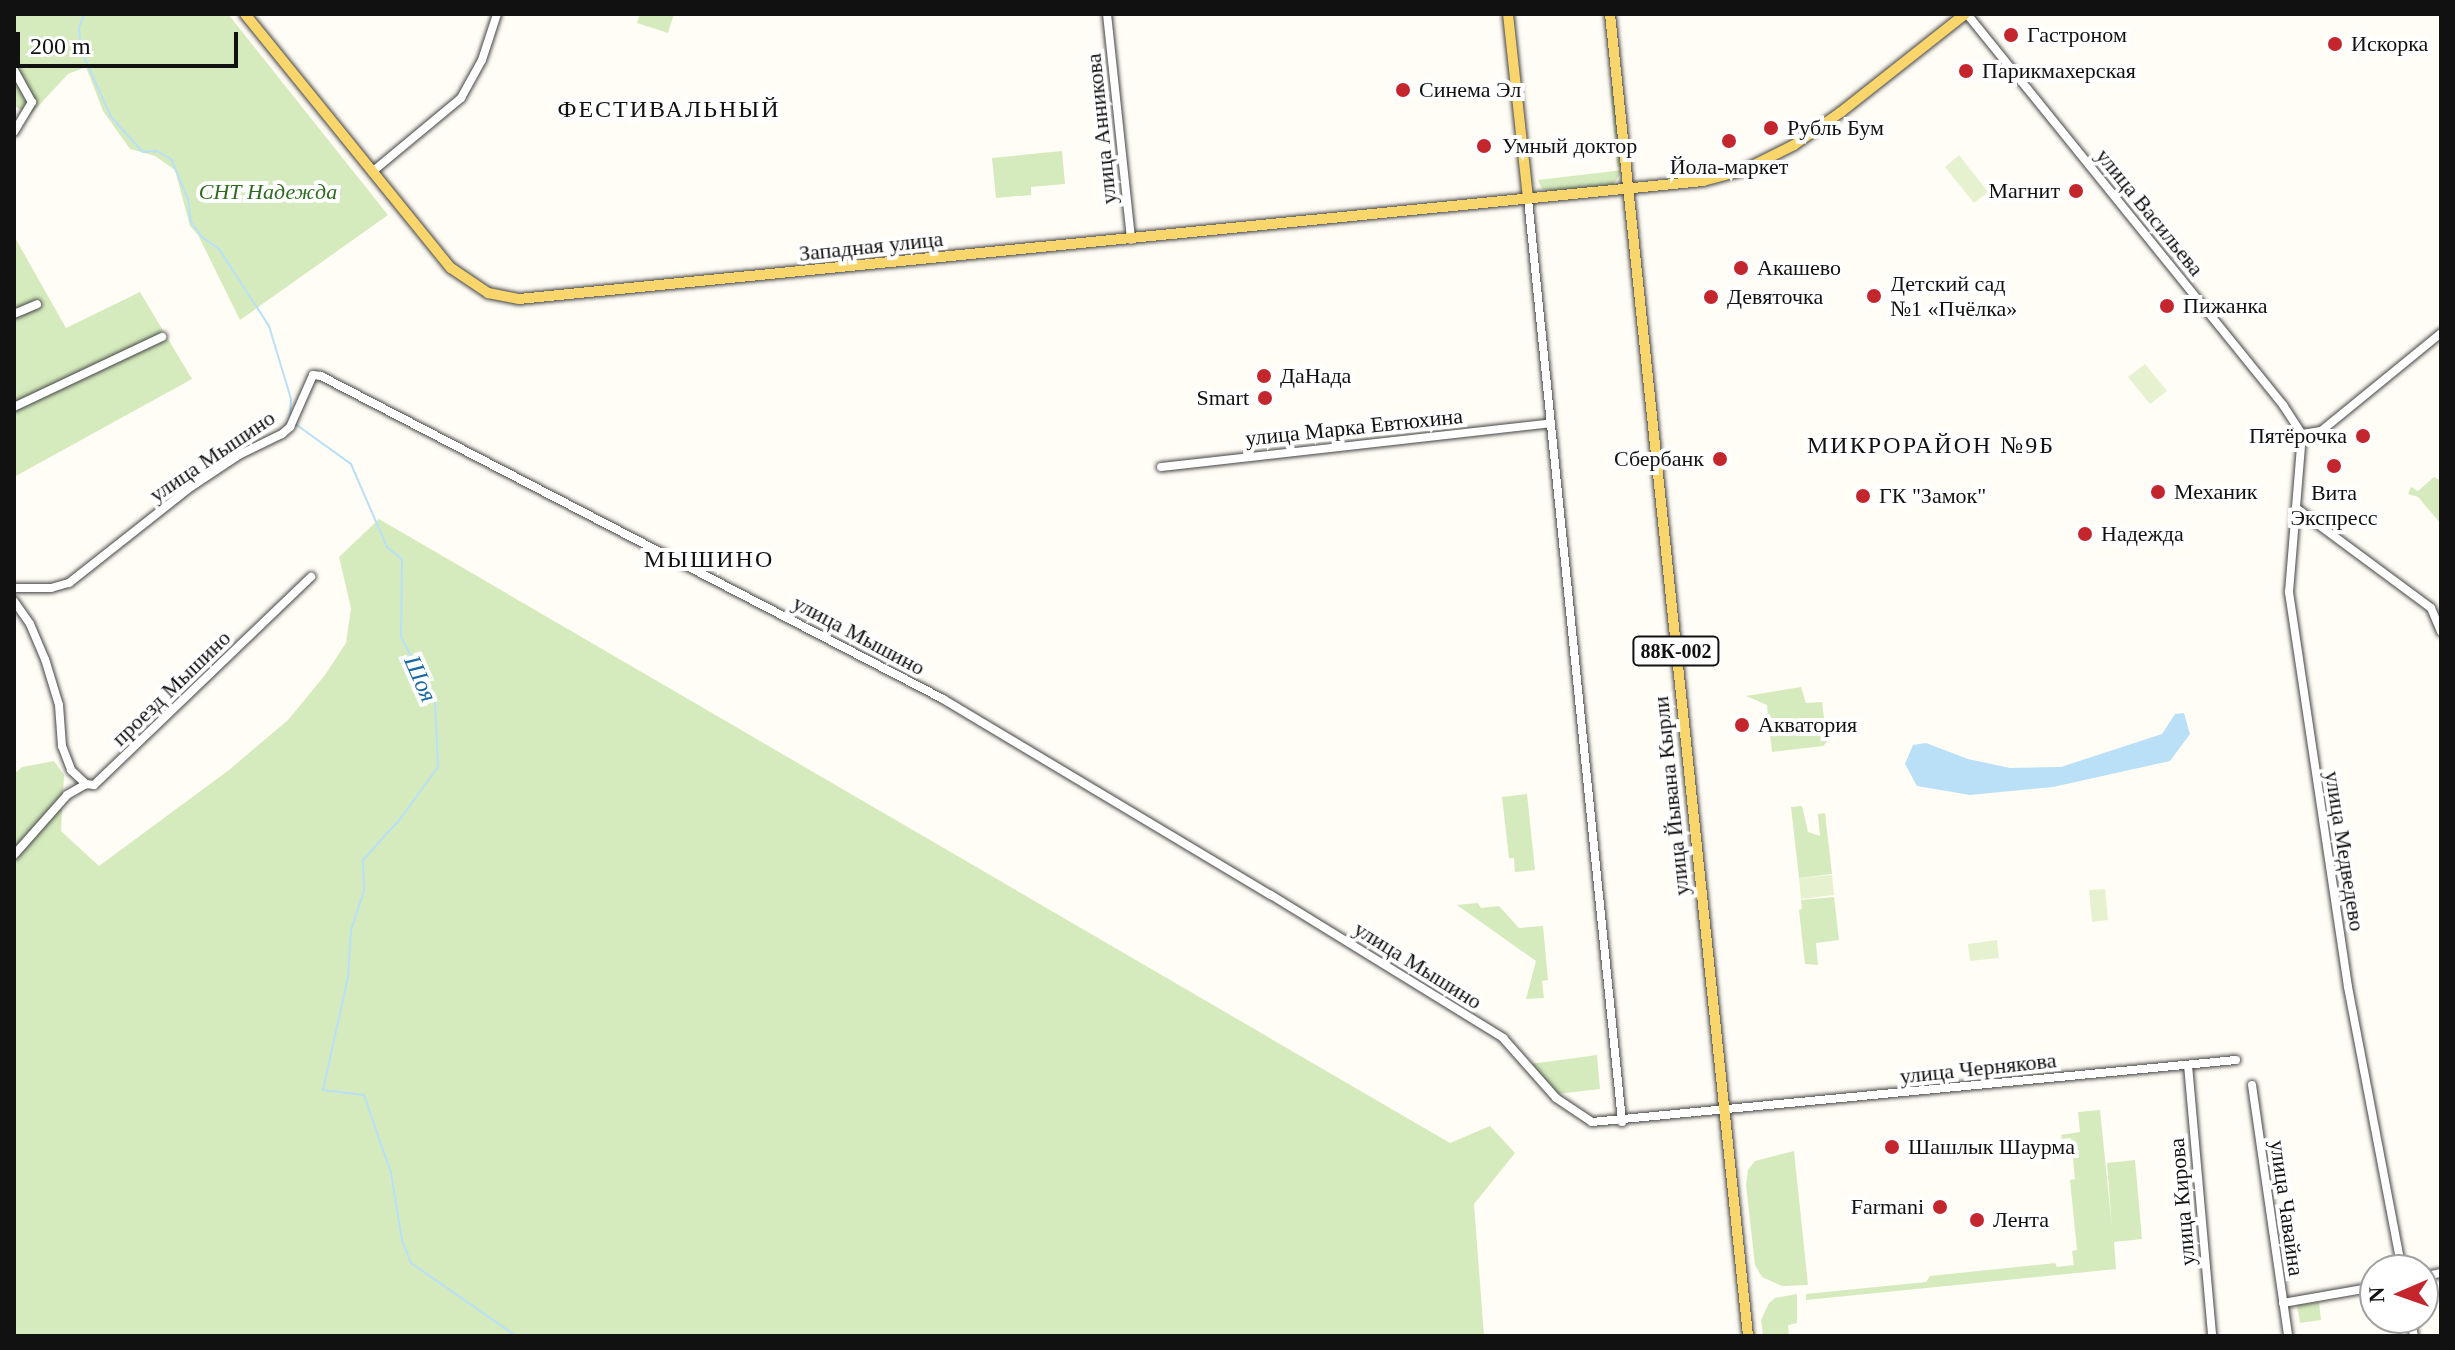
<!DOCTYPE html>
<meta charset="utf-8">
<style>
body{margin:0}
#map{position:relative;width:2455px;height:1350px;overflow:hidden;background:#fffdf5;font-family:"Times New Roman",serif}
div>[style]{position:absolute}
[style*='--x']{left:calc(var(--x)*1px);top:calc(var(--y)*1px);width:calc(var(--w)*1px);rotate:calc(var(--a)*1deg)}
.green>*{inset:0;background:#d5ebbd}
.pitch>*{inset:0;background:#e6f2cf}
.water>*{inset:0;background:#b9e0f7}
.stream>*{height:2px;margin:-1px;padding:0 1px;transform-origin:1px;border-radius:1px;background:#b9e0f7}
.roads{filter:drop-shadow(0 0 2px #444) drop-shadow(0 0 2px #444)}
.minor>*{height:8px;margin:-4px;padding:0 4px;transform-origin:4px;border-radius:4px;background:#fff}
.major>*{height:10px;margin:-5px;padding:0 5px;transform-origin:5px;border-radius:5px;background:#f9d66b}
.dots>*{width:22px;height:22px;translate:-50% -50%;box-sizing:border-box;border:4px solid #fff;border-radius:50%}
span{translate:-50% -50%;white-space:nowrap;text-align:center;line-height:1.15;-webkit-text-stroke:8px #fff;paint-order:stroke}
.shield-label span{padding:2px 6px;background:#fff;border:2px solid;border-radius:6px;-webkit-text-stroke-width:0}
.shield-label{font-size:20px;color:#111;font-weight:700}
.poi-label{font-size:22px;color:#111}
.left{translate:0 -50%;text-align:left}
.right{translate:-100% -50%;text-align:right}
.street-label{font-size:22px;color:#111}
.park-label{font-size:22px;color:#2f6b1f;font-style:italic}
.neighbourhood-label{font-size:24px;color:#111;letter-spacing:2px}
.water-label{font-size:24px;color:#1768a6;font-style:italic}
.frame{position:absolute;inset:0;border:16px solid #111;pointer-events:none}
.north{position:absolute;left:2359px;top:1254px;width:80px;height:80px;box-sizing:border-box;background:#fff;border:2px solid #a0a0a0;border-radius:50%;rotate:268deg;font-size:22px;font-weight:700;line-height:32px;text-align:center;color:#111}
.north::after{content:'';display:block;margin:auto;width:28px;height:36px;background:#c4262e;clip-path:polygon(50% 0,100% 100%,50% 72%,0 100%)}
.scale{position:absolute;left:16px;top:32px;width:222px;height:36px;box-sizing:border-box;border:4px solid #111;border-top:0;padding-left:10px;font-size:24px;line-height:28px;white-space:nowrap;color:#111;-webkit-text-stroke:6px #fff;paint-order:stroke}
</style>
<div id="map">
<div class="green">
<i style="clip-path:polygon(14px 14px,228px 14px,388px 215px,240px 320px,198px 235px,190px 226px,175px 170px,155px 156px,130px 149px,103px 111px,86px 67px,68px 74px,29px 116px,14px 105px)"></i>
<i style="clip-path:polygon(640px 14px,674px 14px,668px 33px,637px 23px)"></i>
<i style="clip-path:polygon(1610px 87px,1615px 87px,1622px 166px,1617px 167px)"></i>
<i style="clip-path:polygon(1062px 151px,1065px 184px,1031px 187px,1031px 195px,996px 198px,992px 158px)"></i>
<i style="clip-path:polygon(1623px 170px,1613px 185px,1549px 192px,1542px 189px,1538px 180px)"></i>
<i style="clip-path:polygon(14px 236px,66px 328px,140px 292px,192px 379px,14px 477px)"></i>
<i style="clip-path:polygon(2434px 477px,2441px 481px,2441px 524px,2418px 497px,2408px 494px,2411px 487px,2418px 491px)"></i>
<i style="clip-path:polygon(379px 519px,1450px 1143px,1490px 1126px,1515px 1153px,1474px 1204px,1484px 1336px,14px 1336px,14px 774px,22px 767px,54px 761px,64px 775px,61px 831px,99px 866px,229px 770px,288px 720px,325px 675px,346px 643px,351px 608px,339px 557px)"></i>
<i style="clip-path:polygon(1801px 687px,1806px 703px,1822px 702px,1827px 742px,1823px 746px,1772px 752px,1767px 705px,1746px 696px)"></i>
<i style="clip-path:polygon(1527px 794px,1535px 870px,1515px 872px,1514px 858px,1509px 858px,1502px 797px)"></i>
<i style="clip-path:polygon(1802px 806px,1808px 832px,1820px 836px,1818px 814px,1825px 813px,1832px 874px,1799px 878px,1791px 807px)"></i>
<i style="clip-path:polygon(1834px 897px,1839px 940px,1816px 943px,1818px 965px,1805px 964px,1799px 910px,1802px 909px,1801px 900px)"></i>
<i style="clip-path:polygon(1478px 903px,1481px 908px,1499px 906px,1519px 928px,1543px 926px,1548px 980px,1542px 981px,1544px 998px,1526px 999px,1536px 961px,1457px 905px)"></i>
<i style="clip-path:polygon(1597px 1055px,1600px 1089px,1556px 1094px,1530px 1064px)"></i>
<i style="clip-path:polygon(2100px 1110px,2112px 1228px,2107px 1163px,2135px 1160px,2142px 1239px,2114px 1242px,2116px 1269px,1806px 1300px,1806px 1294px,1926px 1282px,1930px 1276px,2055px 1263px,2057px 1267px,2074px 1265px,2072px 1251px,2077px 1250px,2070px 1180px,2075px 1179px,2071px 1138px,2062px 1139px,2061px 1135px,2080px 1132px,2078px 1112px)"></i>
<i style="clip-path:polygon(1794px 1151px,1808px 1285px,1782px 1286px,1762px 1277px,1755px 1265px,1746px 1185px,1748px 1170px,1755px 1161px)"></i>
<i style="clip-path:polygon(1797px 1294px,1797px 1323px,1788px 1325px,1789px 1336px,1763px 1336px,1761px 1320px,1769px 1303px,1775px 1298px)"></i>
<i style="clip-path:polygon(2319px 1302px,2321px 1320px,2300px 1323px,2297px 1305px)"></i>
</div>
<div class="pitch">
<i style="clip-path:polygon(1959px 155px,1988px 192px,1974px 203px,1945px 167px)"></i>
<i style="clip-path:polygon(2145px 364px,2167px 391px,2150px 404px,2128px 377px)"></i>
<i style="clip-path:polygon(1832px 875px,1834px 895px,1801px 899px,1799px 878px)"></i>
<i style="clip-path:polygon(2105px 889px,2108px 920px,2092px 922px,2089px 890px)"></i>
<i style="clip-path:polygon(1997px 940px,1999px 958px,1970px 961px,1968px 944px)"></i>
</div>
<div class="water">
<i style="clip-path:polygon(2184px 713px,2190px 734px,2170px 761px,2053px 787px,1970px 795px,1917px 786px,1905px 764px,1913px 745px,1926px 743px,1968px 759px,2010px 768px,2061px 767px,2162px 734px,2175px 714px)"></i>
</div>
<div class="stream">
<i style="--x:84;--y:14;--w:15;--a:110"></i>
<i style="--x:79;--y:28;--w:22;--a:85"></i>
<i style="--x:81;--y:50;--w:73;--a:65.9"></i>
<i style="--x:111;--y:117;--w:47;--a:47.6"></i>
<i style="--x:143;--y:152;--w:14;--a:-4"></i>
<i style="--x:157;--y:151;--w:16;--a:30"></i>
<i style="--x:171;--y:159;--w:43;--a:67"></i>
<i style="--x:188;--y:199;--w:23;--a:83"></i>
<i style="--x:191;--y:222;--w:19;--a:54"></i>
<i style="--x:202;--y:237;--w:21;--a:35"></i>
<i style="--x:219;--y:249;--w:92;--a:57"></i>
<i style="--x:269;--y:326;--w:76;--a:73.2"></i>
<i style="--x:291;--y:399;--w:20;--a:93"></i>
<i style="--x:294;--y:423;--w:70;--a:35.7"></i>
<i style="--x:351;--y:464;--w:90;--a:66.6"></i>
<i style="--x:387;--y:547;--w:19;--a:39"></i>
<i style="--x:402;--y:559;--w:78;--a:90.7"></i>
<i style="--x:401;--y:637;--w:72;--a:62"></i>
<i style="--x:435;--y:701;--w:66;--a:87.4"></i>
<i style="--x:438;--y:767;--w:63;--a:126"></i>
<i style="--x:401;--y:818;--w:57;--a:132.1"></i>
<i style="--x:363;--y:860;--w:31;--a:88"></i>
<i style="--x:364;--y:891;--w:41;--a:108.4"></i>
<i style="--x:351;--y:930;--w:47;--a:93.7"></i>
<i style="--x:348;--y:977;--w:116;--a:102.5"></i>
<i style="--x:323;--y:1090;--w:41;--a:7"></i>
<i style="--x:364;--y:1095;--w:83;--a:70.9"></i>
<i style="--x:391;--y:1173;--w:68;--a:80.7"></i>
<i style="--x:402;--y:1240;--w:25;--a:69"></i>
<i style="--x:411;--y:1263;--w:128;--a:34.8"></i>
</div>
<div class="roads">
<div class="minor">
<i style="--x:1107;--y:14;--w:227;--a:83.9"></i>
<i style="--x:1967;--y:14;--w:503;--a:51.06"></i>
<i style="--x:2283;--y:405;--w:35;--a:57"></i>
<i style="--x:14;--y:70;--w:37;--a:61"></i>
<i style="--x:32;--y:102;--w:35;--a:121"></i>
<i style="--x:372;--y:172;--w:116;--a:-39.7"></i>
<i style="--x:461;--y:98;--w:43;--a:-61.1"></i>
<i style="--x:482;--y:60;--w:48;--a:-71.9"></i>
<i style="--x:1528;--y:199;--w:928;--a:84.18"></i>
<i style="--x:14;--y:314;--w:25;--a:-23"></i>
<i style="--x:14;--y:407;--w:164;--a:-25.3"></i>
<i style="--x:2302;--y:434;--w:159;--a:94.7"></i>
<i style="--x:2289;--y:592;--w:399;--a:81.5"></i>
<i style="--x:2348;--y:987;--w:288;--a:79.2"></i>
<i style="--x:2302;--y:434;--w:19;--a:-9"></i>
<i style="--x:2321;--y:431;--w:155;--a:-39.2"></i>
<i style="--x:1161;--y:467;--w:392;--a:-6.4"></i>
<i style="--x:2296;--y:508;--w:168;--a:36.5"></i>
<i style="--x:2431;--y:608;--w:26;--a:67"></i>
<i style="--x:14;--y:588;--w:37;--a:0"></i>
<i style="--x:51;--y:588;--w:19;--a:-16"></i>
<i style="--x:69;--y:583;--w:152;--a:-38.3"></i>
<i style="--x:188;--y:489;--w:61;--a:-33.7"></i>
<i style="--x:239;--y:455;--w:48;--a:-26"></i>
<i style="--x:282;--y:434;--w:11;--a:-41"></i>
<i style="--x:290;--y:427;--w:57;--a:-66.1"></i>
<i style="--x:313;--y:375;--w:8;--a:7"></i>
<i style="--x:321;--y:376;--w:701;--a:27.44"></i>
<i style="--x:943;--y:699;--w:382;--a:30.9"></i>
<i style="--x:1271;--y:895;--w:273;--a:31.6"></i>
<i style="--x:1503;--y:1038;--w:80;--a:48.5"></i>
<i style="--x:1556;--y:1098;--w:43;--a:33.7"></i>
<i style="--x:1592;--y:1122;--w:647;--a:-5.5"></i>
<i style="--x:14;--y:601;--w:28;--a:55"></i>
<i style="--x:30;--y:624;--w:38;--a:67"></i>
<i style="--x:45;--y:659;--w:48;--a:73.1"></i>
<i style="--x:59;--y:705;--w:41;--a:85.8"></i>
<i style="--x:62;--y:746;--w:26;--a:69"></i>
<i style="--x:71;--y:770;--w:21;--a:43"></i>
<i style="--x:86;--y:784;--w:8;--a:7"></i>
<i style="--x:94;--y:785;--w:301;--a:-43.8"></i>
<i style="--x:14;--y:855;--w:80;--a:-48.5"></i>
<i style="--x:67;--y:795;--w:22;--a:-30"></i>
<i style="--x:2188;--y:1065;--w:272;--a:84.9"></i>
<i style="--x:2252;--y:1085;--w:254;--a:81.8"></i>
<i style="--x:2423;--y:1277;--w:18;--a:-13"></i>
<i style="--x:2283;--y:1303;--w:93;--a:-9.9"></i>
<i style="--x:2411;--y:1318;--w:18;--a:81"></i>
</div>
<div class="major">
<i style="--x:245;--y:14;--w:327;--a:51"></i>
<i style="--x:451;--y:268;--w:45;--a:34"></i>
<i style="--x:488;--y:293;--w:32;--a:11"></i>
<i style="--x:519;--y:299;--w:1190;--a:-5.69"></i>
<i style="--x:1703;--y:181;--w:42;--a:-15"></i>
<i style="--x:1744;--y:170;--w:56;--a:-26.6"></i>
<i style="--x:1794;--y:145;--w:57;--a:-35.1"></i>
<i style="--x:1841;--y:112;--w:158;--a:-38.3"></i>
<i style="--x:1508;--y:14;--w:186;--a:83.8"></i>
<i style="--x:1610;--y:14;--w:1329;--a:84.04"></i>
</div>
</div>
<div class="dots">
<i style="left:2011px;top:35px;background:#c4262e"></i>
<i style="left:2335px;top:44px;background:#c4262e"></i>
<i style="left:1966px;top:71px;background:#c4262e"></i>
<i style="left:1403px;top:90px;background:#c4262e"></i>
<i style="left:1771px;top:128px;background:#c4262e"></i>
<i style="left:1729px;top:141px;background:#c4262e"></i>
<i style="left:1484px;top:146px;background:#c4262e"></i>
<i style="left:2076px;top:191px;background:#c4262e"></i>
<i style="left:1741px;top:268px;background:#c4262e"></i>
<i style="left:1874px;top:296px;background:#c4262e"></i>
<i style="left:1711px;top:297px;background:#c4262e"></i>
<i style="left:2167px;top:306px;background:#c4262e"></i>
<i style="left:1264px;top:376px;background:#c4262e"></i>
<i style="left:1265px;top:398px;background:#c4262e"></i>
<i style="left:2363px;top:436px;background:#c4262e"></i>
<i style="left:1720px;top:459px;background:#c4262e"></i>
<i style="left:2334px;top:466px;background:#c4262e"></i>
<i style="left:2158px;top:492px;background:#c4262e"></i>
<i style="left:1863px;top:496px;background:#c4262e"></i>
<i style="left:2085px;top:534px;background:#c4262e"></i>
<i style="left:1742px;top:725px;background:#c4262e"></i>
<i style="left:1892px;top:1147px;background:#c4262e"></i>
<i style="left:1940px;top:1207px;background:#c4262e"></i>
<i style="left:1977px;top:1220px;background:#c4262e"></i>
</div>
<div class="shield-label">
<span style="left:1676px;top:651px">88К-002</span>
</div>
<div class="poi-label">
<span class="left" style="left:2027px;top:35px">Гастроном</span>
<span class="left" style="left:2351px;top:44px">Искорка</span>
<span class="left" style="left:1982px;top:71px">Парикмахерская</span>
<span class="left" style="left:1419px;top:90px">Синема Эл</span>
<span class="left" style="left:1787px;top:128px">Рубль Бум</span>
<span class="left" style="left:1502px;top:146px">Умный доктор</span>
<span style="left:1729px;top:167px">Йола-маркет</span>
<span class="right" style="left:2060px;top:191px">Магнит</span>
<span class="left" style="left:1757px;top:268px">Акашево</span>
<span class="left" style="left:1890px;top:296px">Детский сад<br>№1 «Пчёлка»</span>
<span class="left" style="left:1727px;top:297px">Девяточка</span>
<span class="left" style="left:2183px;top:306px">Пижанка</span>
<span class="left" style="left:1280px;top:376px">ДаНада</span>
<span class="right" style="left:1249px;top:398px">Smart</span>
<span class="right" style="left:2347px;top:436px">Пятёрочка</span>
<span class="right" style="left:1704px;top:459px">Сбербанк</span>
<span class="left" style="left:2174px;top:492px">Механик</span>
<span style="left:2334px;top:505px">Вита<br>Экспресс</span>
<span class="left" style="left:1879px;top:496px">ГК "Замок"</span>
<span class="left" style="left:2101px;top:534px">Надежда</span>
<span class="left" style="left:1758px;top:725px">Акватория</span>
<span class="left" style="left:1908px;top:1147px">Шашлык Шаурма</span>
<span class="right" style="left:1924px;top:1207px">Farmani</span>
<span class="left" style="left:1993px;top:1220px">Лента</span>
</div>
<div class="street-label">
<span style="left:1101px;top:129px;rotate:-96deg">улица Анникова</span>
<span style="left:2150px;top:212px;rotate:51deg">улица Васильева</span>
<span style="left:871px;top:246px;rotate:-6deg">Западная улица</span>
<span style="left:1354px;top:427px;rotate:-6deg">улица Марка Евтюхина</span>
<span style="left:212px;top:456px;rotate:-34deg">улица Мышино</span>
<span style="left:859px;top:635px;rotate:28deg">улица Мышино</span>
<span style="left:171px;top:688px;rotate:-44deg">проезд Мышино</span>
<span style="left:1671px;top:796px;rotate:-96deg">улица Йывана Кырли</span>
<span style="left:2345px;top:851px;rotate:81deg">улица Медведево</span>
<span style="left:1418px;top:965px;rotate:32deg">улица Мышино</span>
<span style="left:1978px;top:1068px;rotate:-6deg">улица Чернякова</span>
<span style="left:2182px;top:1202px;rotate:-95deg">улица Кирова</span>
<span style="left:2287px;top:1208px;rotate:82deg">улица Чавайна</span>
</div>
<div class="park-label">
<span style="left:268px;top:192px">СНТ Надежда</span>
</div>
<div class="neighbourhood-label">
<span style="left:669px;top:110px">ФЕСТИВАЛЬНЫЙ</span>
<span style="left:1931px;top:446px">МИКРОРАЙОН №9Б</span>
<span style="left:709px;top:560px">МЫШИНО</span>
</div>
<div class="water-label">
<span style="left:420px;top:679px;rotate:66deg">Шоя</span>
</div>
<div class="frame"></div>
<div class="north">N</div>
<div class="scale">200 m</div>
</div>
